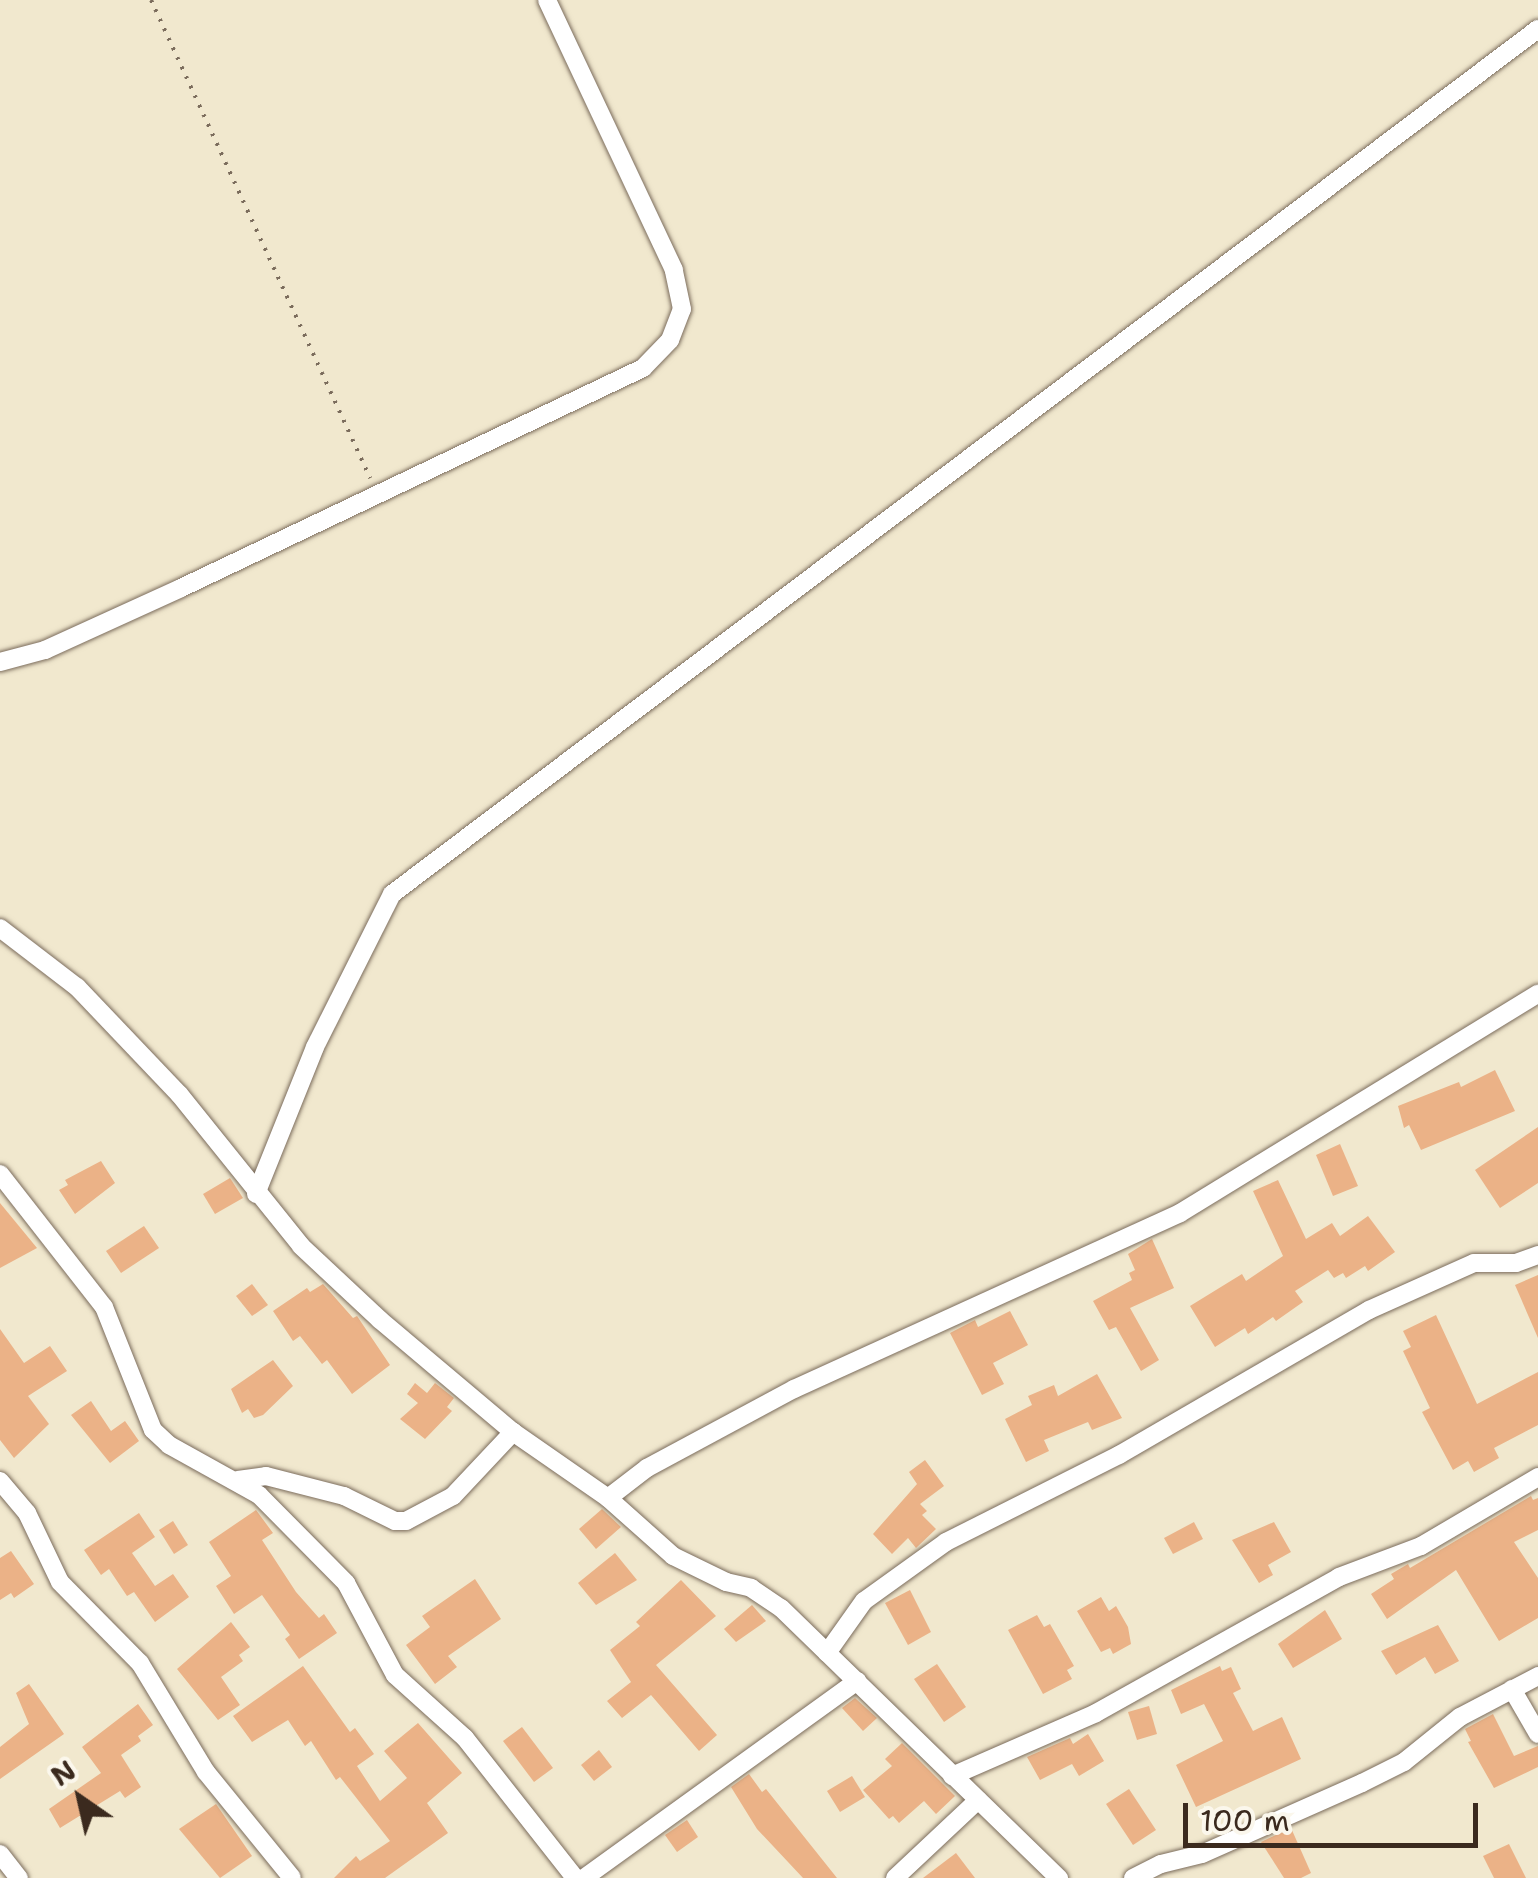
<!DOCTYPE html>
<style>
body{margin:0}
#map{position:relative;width:1538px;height:1878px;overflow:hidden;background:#f1e8ce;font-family:"Shantell Sans",sans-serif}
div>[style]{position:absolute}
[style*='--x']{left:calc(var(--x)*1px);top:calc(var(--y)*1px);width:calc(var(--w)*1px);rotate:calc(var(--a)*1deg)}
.building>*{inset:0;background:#ebb287}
.path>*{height:4px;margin-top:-2px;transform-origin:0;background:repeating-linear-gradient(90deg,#7b6c5c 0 2.5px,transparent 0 10.5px)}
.roads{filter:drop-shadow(0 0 2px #7b6c5c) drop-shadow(0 0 2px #7b6c5c)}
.street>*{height:18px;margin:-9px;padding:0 9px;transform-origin:9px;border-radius:9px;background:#fff}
span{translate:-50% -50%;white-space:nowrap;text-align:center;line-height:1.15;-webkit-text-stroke:10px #fbf7ec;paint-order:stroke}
.north{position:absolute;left:30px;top:1748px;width:100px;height:100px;-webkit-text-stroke:8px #fbf7ec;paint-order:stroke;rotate:326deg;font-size:28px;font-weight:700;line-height:40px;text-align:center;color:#3b2a1e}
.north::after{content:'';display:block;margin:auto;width:35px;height:45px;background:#3b2a1e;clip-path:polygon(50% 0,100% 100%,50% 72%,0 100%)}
.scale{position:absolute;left:1183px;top:1803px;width:295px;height:45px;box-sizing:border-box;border:5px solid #3b2a1e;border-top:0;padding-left:12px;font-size:30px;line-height:35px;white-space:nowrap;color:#3b2a1e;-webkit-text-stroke:8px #fbf7ec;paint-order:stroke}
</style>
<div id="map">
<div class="building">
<i style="clip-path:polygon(1495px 1070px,1515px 1111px,1421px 1150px,1409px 1125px,1404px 1128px,1398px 1106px,1459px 1082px,1461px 1087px)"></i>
<i style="clip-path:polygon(1538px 1127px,1538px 1183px,1500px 1208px,1475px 1170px)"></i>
<i style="clip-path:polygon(1340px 1144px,1358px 1186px,1333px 1196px,1316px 1155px)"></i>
<i style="clip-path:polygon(101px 1161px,115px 1183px,75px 1214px,59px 1190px,68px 1185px,65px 1180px)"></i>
<i style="clip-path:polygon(230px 1178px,243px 1198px,215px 1214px,203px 1194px)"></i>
<i style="clip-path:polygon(1278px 1180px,1306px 1239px,1332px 1223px,1340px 1236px,1368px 1216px,1395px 1252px,1368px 1271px,1365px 1266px,1346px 1278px,1343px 1273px,1334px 1278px,1328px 1270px,1295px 1291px,1303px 1302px,1276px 1321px,1273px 1317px,1248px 1334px,1245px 1328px,1215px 1347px,1190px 1306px,1242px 1274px,1246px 1281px,1283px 1256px,1253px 1191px)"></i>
<i style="clip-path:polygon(0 1203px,37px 1248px,0 1268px)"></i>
<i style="clip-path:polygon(144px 1226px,159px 1248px,121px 1273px,106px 1251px)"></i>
<i style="clip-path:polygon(1152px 1239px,1174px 1288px,1130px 1308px,1159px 1360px,1141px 1371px,1116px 1327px,1109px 1330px,1093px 1301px,1132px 1280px,1129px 1273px,1135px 1270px,1128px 1254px)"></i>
<i style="clip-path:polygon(1538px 1275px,1538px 1338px,1515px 1285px)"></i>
<i style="clip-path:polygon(252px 1284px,268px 1305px,252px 1316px,236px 1296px)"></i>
<i style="clip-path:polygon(323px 1284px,353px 1318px,357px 1316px,390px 1365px,352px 1394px,327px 1360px,322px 1364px,300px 1336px,293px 1341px,273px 1311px,307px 1288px,310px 1292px)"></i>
<i style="clip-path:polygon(1010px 1311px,1028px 1345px,993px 1363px,1004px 1384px,982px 1395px,950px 1333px,975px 1320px,978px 1327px)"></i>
<i style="clip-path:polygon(1436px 1315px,1477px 1404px,1538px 1372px,1538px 1425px,1494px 1448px,1499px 1458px,1474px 1472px,1468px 1461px,1453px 1470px,1422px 1412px,1430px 1408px,1403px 1351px,1411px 1347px,1403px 1331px)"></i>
<i style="clip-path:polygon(0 1329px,24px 1363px,50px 1346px,67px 1371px,28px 1396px,49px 1424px,14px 1458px,0 1440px)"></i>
<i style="clip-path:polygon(273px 1360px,293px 1386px,263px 1415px,254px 1418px,248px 1409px,242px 1413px,231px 1389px)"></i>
<i style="clip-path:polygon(1097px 1374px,1122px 1418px,1092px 1430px,1088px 1422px,1044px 1440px,1049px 1451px,1026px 1462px,1005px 1419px,1032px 1405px,1028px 1396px,1054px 1385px,1058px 1396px)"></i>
<i style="clip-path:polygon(415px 1383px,427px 1393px,435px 1383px,454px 1398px,447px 1407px,452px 1411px,425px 1439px,400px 1419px,418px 1403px,407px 1394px)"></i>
<i style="clip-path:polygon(91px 1401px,111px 1431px,125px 1421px,139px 1441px,110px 1463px,71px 1415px)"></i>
<i style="clip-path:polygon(925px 1460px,944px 1486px,920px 1504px,927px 1511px,922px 1515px,936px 1529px,916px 1548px,908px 1538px,892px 1554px,873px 1534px,917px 1484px,909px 1472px)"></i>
<i style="clip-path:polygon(1531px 1496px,1533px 1500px,1538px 1498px,1538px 1530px,1514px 1542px,1538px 1578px,1538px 1618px,1499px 1641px,1456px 1570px,1387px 1619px,1371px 1594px,1394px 1579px,1391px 1574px,1408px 1564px,1410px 1568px)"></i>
<i style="clip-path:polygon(602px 1509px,621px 1527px,596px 1549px,579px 1529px)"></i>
<i style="clip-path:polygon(256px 1510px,273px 1533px,262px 1540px,296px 1592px,319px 1618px,324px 1614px,337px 1633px,299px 1659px,285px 1639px,290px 1635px,262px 1595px,234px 1614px,216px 1586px,231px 1576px,209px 1542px)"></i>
<i style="clip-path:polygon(139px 1513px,155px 1537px,132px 1553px,155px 1586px,173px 1574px,189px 1597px,155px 1622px,134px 1592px,127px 1596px,109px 1569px,101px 1575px,84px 1550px)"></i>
<i style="clip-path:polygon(173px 1521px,188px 1545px,174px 1554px,159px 1530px)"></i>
<i style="clip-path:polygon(1194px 1522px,1203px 1539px,1173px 1554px,1164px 1538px)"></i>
<i style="clip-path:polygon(1274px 1522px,1291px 1552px,1268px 1565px,1273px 1575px,1259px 1583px,1232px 1540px)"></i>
<i style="clip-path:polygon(11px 1551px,34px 1584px,14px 1598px,11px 1593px,0 1600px,0 1558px)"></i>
<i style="clip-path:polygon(615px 1553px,637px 1580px,596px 1605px,578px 1583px)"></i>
<i style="clip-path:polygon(475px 1579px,501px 1619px,448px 1656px,457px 1667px,435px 1684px,406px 1645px,430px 1627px,422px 1616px)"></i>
<i style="clip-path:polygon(681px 1580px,716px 1616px,656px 1665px,717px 1735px,699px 1751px,651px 1695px,622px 1718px,607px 1701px,631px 1682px,610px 1650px,640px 1626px,636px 1622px)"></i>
<i style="clip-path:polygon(910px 1590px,931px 1632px,908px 1645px,885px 1603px)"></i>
<i style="clip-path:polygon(1101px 1597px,1109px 1611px,1116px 1606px,1128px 1627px,1131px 1644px,1113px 1654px,1110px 1648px,1101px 1652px,1077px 1611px)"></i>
<i style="clip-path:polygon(752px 1605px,766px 1621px,736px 1642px,724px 1629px)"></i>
<i style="clip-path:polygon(1325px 1610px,1342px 1639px,1293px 1668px,1278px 1644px)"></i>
<i style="clip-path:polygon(1037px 1615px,1044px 1627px,1050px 1624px,1074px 1666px,1067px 1670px,1072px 1679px,1043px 1694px,1008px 1630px)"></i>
<i style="clip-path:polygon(231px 1622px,250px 1647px,239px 1655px,243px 1661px,221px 1677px,240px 1705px,218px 1720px,177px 1669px)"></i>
<i style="clip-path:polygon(1438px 1625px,1459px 1661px,1435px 1674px,1425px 1657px,1396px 1675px,1381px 1651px)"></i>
<i style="clip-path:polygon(937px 1664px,966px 1707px,944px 1722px,914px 1679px)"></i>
<i style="clip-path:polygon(303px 1666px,350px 1732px,355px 1728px,374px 1754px,357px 1766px,380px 1801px,407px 1778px,384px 1751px,418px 1723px,462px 1773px,427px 1803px,448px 1833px,385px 1878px,334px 1878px,356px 1856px,360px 1861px,390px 1841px,340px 1777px,336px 1780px,311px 1741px,305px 1746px,288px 1720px,252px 1742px,233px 1716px)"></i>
<i style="clip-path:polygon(1220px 1666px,1222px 1671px,1231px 1667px,1241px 1689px,1233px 1693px,1253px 1731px,1282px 1717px,1301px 1759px,1196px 1807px,1176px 1765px,1223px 1741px,1204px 1704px,1181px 1714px,1171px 1690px)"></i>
<i style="clip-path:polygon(29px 1684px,64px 1734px,0 1779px,0 1747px,29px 1724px,16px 1693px)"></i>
<i style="clip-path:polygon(855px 1698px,877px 1718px,863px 1731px,842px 1708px)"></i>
<i style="clip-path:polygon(138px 1704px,153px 1725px,138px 1736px,141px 1741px,121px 1755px,141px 1787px,125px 1798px,120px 1791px,60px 1828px,49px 1809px,101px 1773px,82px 1747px)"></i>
<i style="clip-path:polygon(1149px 1706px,1157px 1734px,1137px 1740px,1128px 1712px)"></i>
<i style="clip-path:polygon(1493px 1714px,1514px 1756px,1538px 1746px,1538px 1767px,1494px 1788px,1468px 1742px,1471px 1741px,1465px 1729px)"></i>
<i style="clip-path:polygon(522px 1727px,553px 1768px,534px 1782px,503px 1741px)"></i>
<i style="clip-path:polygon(1088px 1734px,1104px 1761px,1079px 1776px,1072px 1764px,1040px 1780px,1027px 1757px,1070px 1738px,1073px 1744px)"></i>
<i style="clip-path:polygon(902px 1743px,955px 1796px,936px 1814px,924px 1801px,899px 1823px,893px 1816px,889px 1819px,863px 1790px,892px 1766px,885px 1759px)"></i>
<i style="clip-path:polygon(599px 1750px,612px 1767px,594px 1781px,581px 1765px)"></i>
<i style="clip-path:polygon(749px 1774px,762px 1792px,766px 1789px,837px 1878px,803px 1878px,757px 1829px,731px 1787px)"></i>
<i style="clip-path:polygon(852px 1776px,865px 1797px,840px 1812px,827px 1791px)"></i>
<i style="clip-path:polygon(1129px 1789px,1156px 1830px,1133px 1845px,1106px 1804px)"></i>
<i style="clip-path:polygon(216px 1804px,252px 1856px,220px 1878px,179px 1829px)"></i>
<i style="clip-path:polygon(687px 1820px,698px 1837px,677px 1852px,665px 1835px)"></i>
<i style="clip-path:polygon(1291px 1828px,1311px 1873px,1301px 1878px,1284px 1878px,1261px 1842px)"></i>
<i style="clip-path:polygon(1509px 1844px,1526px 1878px,1494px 1878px,1483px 1856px)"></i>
<i style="clip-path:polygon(956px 1853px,975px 1878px,923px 1878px)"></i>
</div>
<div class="path">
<i style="--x:151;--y:0;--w:526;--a:65.38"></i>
</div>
<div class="roads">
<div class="street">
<i style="--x:0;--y:662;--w:47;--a:-14.9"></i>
<i style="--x:45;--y:650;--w:149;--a:-24.5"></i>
<i style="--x:181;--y:588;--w:512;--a:-25.46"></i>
<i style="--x:643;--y:368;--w:39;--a:-46"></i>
<i style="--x:670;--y:340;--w:33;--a:-69"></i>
<i style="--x:682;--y:309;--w:40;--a:-102"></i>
<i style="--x:674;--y:270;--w:298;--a:-115.2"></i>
<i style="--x:0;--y:928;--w:97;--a:37.5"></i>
<i style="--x:77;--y:987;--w:148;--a:46.4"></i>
<i style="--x:179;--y:1094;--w:195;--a:51.2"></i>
<i style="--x:301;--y:1246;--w:108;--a:43.1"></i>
<i style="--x:380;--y:1320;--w:174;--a:40.1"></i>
<i style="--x:513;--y:1432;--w:116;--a:34.8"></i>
<i style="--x:608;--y:1498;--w:87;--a:41.7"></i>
<i style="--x:673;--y:1556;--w:59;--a:26.1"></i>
<i style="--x:726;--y:1582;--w:26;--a:13"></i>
<i style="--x:751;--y:1588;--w:36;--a:34"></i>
<i style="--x:781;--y:1608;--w:388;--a:44.2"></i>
<i style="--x:0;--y:1174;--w:169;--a:52"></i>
<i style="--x:104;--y:1307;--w:132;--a:68.3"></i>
<i style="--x:153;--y:1430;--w:22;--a:43"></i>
<i style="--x:169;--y:1445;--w:103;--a:29.1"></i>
<i style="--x:259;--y:1495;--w:124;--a:45.3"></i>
<i style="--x:346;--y:1583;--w:104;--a:62"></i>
<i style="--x:395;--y:1675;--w:94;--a:42"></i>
<i style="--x:465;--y:1738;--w:178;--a:51.8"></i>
<i style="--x:256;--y:1194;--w:158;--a:-68.1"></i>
<i style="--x:315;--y:1047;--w:171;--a:-63.3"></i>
<i style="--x:392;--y:894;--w:1436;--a:-37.05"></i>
<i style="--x:238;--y:1480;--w:28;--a:-8"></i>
<i style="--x:266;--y:1476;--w:81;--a:14.4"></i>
<i style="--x:344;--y:1496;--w:57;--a:26.1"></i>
<i style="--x:395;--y:1521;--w:11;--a:0"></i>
<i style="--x:406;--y:1521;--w:53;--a:-28"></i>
<i style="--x:453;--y:1496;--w:88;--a:-46.8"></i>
<i style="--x:0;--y:1481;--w:42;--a:49.8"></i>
<i style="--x:27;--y:1513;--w:76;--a:64.4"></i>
<i style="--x:60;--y:1582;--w:114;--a:45.4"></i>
<i style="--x:140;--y:1663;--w:127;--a:58.8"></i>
<i style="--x:206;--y:1772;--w:136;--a:50.9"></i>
<i style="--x:608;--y:1498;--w:49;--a:-37.6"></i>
<i style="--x:647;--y:1468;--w:167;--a:-28.3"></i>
<i style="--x:794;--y:1389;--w:424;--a:-24.5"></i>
<i style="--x:1180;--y:1213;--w:420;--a:-31.5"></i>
<i style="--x:827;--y:1653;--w:64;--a:-54.6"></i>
<i style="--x:864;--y:1601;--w:101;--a:-35.7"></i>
<i style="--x:946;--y:1542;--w:194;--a:-26.7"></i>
<i style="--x:1119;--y:1455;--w:289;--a:-30.1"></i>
<i style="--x:1369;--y:1310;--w:115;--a:-24.1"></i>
<i style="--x:1474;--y:1263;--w:42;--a:0"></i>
<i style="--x:1516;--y:1263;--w:23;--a:-20"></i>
<i style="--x:1512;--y:1689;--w:52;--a:60"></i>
<i style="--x:952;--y:1776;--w:157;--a:-23.6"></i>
<i style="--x:1096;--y:1713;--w:278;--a:-29.2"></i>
<i style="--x:1339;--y:1577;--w:88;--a:-20.7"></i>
<i style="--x:1421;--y:1546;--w:136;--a:-30.5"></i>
<i style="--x:0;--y:1854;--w:31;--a:52"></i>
<i style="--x:584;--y:1878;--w:337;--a:-35.8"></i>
<i style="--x:895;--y:1878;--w:114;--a:-43.2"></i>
<i style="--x:1133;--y:1878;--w:31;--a:-27"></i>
<i style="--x:1161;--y:1864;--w:42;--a:-13.7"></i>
<i style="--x:1202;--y:1854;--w:175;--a:-23.9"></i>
<i style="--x:1362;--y:1783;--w:47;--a:-26.6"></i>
<i style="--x:1404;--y:1762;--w:72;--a:-38.8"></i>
<i style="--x:1460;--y:1717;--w:88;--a:-27.7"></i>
</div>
</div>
<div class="north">N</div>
<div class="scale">100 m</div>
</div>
